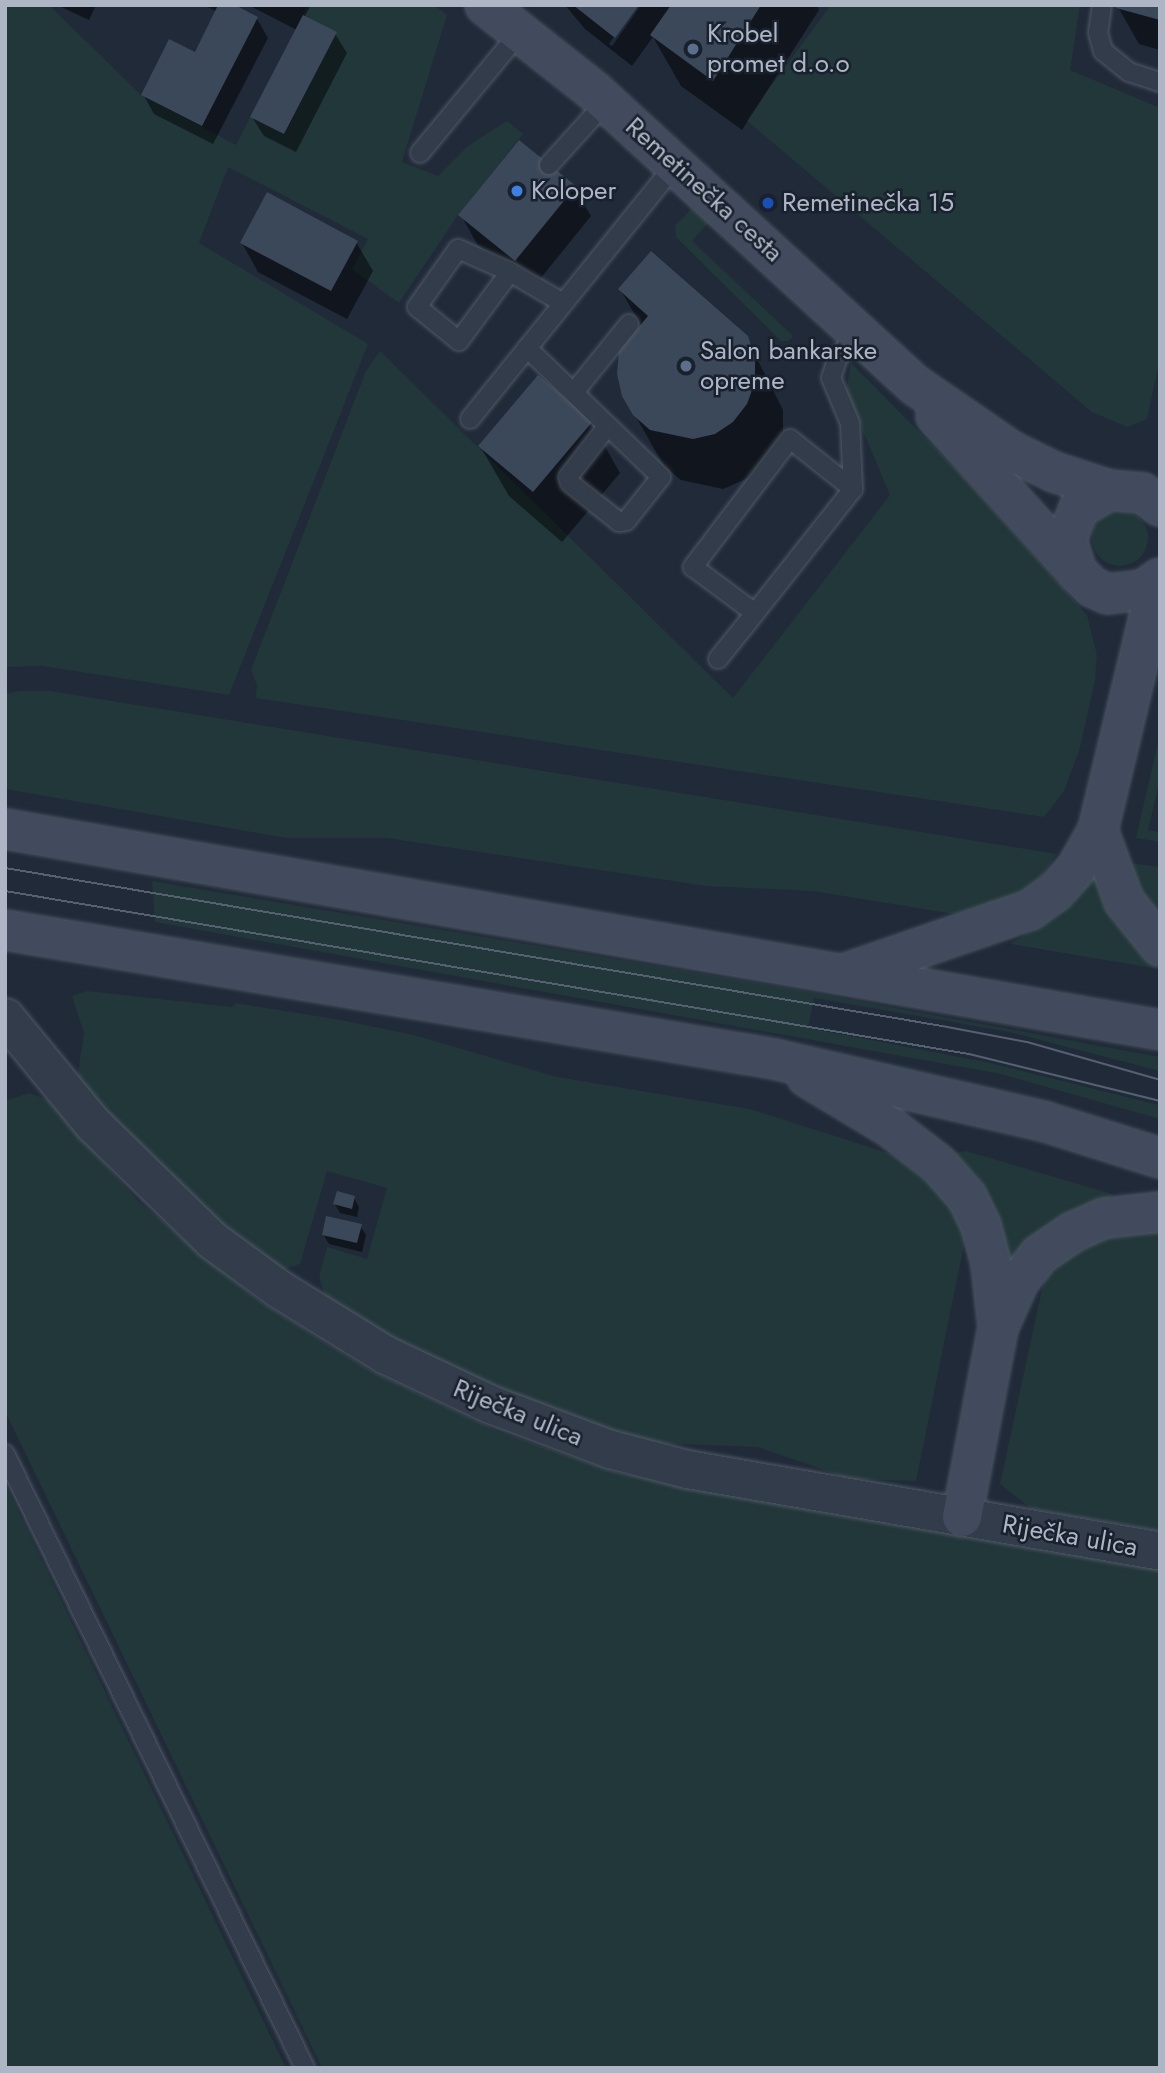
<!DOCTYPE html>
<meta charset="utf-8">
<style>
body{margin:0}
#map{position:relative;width:1165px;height:2073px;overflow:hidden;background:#202a39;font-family:Jost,sans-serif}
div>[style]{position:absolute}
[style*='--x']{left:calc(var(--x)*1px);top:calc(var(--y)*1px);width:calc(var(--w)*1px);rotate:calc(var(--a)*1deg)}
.green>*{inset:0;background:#22373a}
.round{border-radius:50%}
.shadow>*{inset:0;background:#0007}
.building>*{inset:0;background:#3b4859}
.roads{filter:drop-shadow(0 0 2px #515967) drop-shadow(0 0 2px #515967)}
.lane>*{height:18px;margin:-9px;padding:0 9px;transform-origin:9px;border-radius:9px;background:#333c4a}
.street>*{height:37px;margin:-18.5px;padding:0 18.5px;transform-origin:18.5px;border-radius:18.5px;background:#333c4a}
.secondary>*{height:38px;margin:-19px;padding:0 19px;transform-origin:19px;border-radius:19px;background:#414b5d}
.tram>*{height:2px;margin:-1px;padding:0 1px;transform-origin:1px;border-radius:1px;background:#556071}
.dots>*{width:19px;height:19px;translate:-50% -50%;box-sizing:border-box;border:4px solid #19212e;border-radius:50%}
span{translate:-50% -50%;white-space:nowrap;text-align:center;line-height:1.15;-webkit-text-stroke:5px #19212e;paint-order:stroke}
.poi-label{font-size:26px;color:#aeb6c6}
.left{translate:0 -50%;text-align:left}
.street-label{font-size:26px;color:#aeb6c6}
.frame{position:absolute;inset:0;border:7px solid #aeb6c6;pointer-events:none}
</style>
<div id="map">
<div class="green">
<i style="clip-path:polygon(5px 5px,49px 5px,141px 95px,236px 145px,250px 117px,285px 134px,336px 33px,303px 15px,308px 5px,434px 5px,447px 15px,402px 162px,438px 176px,468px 146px,507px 121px,523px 134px,458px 215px,399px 303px,352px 269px,368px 239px,228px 167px,199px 243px,368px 344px,229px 695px,42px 666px,5px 667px)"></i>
<i style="clip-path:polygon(831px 5px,1080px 5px,1070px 70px,1160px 108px,1160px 359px,1147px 419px,1127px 427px,1092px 412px,746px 120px)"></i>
<i style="clip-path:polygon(692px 208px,709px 222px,692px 241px,793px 336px,788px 341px,781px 341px,676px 237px,675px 226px)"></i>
<i style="clip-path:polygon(380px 351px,733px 698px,890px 495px,846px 391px,851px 363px,961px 474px,1087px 615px,1097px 655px,1095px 680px,1080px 748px,1064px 791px,1044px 817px,256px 698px,257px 685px,251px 670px,366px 371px)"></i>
<i class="round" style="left:1092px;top:510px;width:56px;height:56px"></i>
<i style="clip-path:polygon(19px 691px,50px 691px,1057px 854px,1037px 882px,1015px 899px,954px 914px,813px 891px,706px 886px,387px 838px,286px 838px,5px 789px,5px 694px)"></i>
<i style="clip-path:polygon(1160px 734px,1160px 779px,1148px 830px,1160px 832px,1160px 842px,1136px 838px)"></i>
<i style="clip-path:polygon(1122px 862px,1160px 867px,1160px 929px)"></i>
<i style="clip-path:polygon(1097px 867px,1142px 951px,1159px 969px,1010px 944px,1059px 914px)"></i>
<i style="clip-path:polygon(152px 881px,793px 989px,1160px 1057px,1160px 1071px,1009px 1032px,814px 998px,808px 1028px,986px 1062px,1159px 1105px,1160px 1119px,1001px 1074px,155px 922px)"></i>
<i style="clip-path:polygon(87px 991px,232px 1007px,236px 1003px,341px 1020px,414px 1035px,557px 1077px,750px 1109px,894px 1155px,948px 1197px,967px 1230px,916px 1481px,850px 1479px,758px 1447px,652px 1443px,574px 1420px,473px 1381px,380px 1334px,326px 1299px,319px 1277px,327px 1247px,367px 1259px,387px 1188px,327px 1171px,300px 1264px,281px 1270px,228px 1231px,126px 1136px,77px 1079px,84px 1033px,72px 996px)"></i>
<i style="clip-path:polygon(29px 1093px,49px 1100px,137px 1200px,258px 1300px,369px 1370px,497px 1431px,615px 1472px,700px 1490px,1160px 1568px,1160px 2068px,322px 2068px,5px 1411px,5px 1101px)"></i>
<i style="clip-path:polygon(966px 1151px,1112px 1194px,1110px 1200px,1007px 1271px,954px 1160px,956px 1153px)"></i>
<i style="clip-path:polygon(1155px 1230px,1160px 1232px,1160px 1531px,1032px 1509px,1000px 1484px,1045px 1275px,1096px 1236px)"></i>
<i style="clip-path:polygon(5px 1484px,286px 2068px,5px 2068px)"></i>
</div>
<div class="shadow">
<i style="clip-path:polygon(57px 5px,96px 5px,89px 20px)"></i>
<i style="clip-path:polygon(204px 5px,231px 5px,257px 19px,268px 38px,213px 144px,154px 114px,143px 94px,195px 54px,217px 12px)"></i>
<i style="clip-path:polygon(248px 5px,311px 5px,304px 18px,335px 34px,347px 53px,296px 152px,264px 136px,252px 117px,297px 30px)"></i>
<i style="clip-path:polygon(565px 5px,637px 5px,609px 44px,612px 46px,641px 5px,817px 5px,819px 10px,742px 130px,681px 86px,653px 37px,632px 66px,585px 29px)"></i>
<i style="clip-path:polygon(1160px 5px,1160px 50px,1139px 44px,1118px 7px)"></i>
<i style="clip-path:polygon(574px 188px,591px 216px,532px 289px,477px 244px,461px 215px)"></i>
<i style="clip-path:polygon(356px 242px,373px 271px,347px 319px,258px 272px,242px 243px)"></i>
<i style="clip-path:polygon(620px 289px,746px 337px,783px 410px,783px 433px,776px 455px,762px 472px,723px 489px,681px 480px,664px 466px,624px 396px,642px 327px)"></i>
<i style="clip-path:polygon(591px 422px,620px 473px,562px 542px,509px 496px,480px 446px)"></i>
<i style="clip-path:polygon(354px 1198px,359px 1207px,357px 1217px,340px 1213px,335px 1204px)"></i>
<i style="clip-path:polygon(360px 1226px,366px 1235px,362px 1252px,329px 1244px,323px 1234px)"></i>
</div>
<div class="building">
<i style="clip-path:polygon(218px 5px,235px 5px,258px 17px,202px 126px,141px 95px,169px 39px,195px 52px)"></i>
<i style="clip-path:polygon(573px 5px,639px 5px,615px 38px)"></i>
<i style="clip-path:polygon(671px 5px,761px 5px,713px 81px,650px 35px)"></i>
<i style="clip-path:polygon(1116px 5px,1160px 5px,1160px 20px,1116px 8px)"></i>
<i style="clip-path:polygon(303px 15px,337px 32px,284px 134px,250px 117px)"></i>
<i style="clip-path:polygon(519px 140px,576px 186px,515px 261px,458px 215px)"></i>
<i style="clip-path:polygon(267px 192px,358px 241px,331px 291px,240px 243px)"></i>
<i style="clip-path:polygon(651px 251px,748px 336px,755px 358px,755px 382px,747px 404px,733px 422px,715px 434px,693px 439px,650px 430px,633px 415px,622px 396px,617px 374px,619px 351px,648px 316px,618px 289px)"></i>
<i style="clip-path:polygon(538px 375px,593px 421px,533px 492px,478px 446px)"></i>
<i style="clip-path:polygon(337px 1191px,355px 1196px,352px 1209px,333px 1204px)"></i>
<i style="clip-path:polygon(326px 1216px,362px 1224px,357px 1243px,322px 1235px)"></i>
</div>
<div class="roads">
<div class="lane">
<i style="--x:1102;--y:5;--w:28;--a:98"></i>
<i style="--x:1098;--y:33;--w:19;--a:74"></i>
<i style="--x:1103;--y:51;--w:33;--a:39"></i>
<i style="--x:1129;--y:72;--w:33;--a:18"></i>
<i style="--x:420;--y:153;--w:157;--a:-50.4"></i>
<i style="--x:549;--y:165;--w:85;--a:-47.9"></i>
<i style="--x:510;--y:272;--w:86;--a:126.5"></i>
<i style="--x:459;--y:341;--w:54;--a:-141"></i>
<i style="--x:417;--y:307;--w:71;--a:-54.7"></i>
<i style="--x:458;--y:249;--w:57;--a:23.9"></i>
<i style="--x:510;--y:272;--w:61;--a:30.3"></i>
<i style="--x:527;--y:348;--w:186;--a:43.9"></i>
<i style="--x:661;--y:477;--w:56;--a:128.5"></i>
<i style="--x:626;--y:521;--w:7;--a:172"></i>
<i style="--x:619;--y:522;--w:63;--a:-141.5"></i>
<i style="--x:570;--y:483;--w:6;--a:-108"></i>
<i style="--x:568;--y:477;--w:62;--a:-52.2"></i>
<i style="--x:575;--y:391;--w:86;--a:-51.1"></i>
<i style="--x:470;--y:419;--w:328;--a:-51.1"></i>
<i style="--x:853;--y:489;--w:80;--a:-141.6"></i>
<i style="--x:790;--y:439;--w:161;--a:127.2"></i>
<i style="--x:693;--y:567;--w:77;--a:36.6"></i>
<i style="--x:755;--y:613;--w:158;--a:-51.7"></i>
<i style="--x:853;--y:489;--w:66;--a:-92.6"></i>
<i style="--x:850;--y:423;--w:49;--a:-112.9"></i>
<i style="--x:831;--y:378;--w:20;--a:-72"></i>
<i style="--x:837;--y:359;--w:37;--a:-52"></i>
<i style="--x:718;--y:659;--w:59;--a:-51.2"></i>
<i style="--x:5;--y:1454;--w:683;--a:63.96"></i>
</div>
<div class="street">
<i style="--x:5;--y:1017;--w:139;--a:50.6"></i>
<i style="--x:93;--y:1124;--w:166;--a:44.3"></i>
<i style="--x:212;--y:1240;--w:83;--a:36.2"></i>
<i style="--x:279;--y:1289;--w:126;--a:31.7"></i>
<i style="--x:386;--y:1355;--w:115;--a:25.2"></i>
<i style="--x:490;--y:1404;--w:128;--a:20.6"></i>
<i style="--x:610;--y:1449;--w:80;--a:14.6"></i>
<i style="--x:687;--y:1469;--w:480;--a:9.8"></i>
</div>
<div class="secondary">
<i style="--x:485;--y:5;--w:139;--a:38.3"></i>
<i style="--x:594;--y:91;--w:435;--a:42.5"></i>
<i style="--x:915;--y:385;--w:116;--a:34.5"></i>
<i style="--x:1011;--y:451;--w:48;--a:26"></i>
<i style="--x:1054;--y:472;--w:58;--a:18.1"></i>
<i style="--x:936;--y:416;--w:209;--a:47.9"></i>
<i style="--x:1160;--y:506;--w:21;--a:-143"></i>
<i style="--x:1143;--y:493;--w:34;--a:-175"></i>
<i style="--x:1109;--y:490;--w:35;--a:149"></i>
<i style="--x:1079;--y:508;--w:34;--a:111"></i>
<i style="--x:1067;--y:540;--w:34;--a:73"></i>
<i style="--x:1077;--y:572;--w:21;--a:45"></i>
<i style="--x:1092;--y:587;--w:17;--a:24"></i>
<i style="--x:1108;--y:594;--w:35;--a:-7"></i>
<i style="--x:1143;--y:590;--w:21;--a:-35"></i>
<i style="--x:5;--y:829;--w:1172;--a:9.87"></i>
<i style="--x:1098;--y:830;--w:76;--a:69.9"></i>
<i style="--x:1124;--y:901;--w:58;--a:51.3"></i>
<i style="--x:5;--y:930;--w:780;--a:9.52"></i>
<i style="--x:774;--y:1059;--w:279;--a:13"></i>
<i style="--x:1046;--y:1122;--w:120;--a:17.5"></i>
<i style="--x:844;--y:974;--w:197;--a:-19"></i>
<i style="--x:1030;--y:910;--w:31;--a:-36"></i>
<i style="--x:1055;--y:892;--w:31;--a:-48"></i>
<i style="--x:1076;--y:869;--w:45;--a:-60.6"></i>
<i style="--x:1098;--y:830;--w:257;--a:-76.5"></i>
<i style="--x:807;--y:1077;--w:97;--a:31.1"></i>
<i style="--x:890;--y:1127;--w:61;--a:37.6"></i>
<i style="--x:938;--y:1164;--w:44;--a:48.7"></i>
<i style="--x:967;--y:1197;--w:32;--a:64"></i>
<i style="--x:981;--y:1226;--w:39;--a:75"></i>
<i style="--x:991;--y:1264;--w:62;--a:83.6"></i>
<i style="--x:962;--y:1517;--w:192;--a:-79.2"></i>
<i style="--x:998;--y:1328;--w:51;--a:-65.9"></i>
<i style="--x:1019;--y:1281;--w:33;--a:-52"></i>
<i style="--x:1039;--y:1255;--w:41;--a:-34.1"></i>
<i style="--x:1073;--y:1232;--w:35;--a:-24"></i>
<i style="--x:1105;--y:1218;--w:55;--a:-6.2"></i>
</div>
</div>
<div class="tram">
<i style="--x:5;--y:868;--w:950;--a:9.57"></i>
<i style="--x:942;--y:1026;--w:86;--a:10.7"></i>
<i style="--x:1027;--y:1042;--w:138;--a:15.9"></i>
<i style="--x:5;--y:891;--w:978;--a:9.6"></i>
<i style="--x:969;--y:1054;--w:197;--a:13.8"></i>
</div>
<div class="dots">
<i style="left:693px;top:49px;background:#5c6f8a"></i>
<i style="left:517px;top:191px;background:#3f7fe0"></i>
<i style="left:768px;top:203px;background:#1a4fb4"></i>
<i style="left:686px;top:366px;background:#5c6f8a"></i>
</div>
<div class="poi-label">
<span class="left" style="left:707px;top:49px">Krobel<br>promet d.o.o</span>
<span class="left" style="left:531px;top:191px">Koloper</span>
<span class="left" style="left:782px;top:203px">Remetinečka 15</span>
<span class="left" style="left:700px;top:366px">Salon bankarske<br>opreme</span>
</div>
<div class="street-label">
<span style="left:704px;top:190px;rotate:42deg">Remetinečka cesta</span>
<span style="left:518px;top:1413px;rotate:22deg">Riječka ulica</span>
<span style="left:1070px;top:1536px;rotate:10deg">Riječka ulica</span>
</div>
<div class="frame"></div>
</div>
